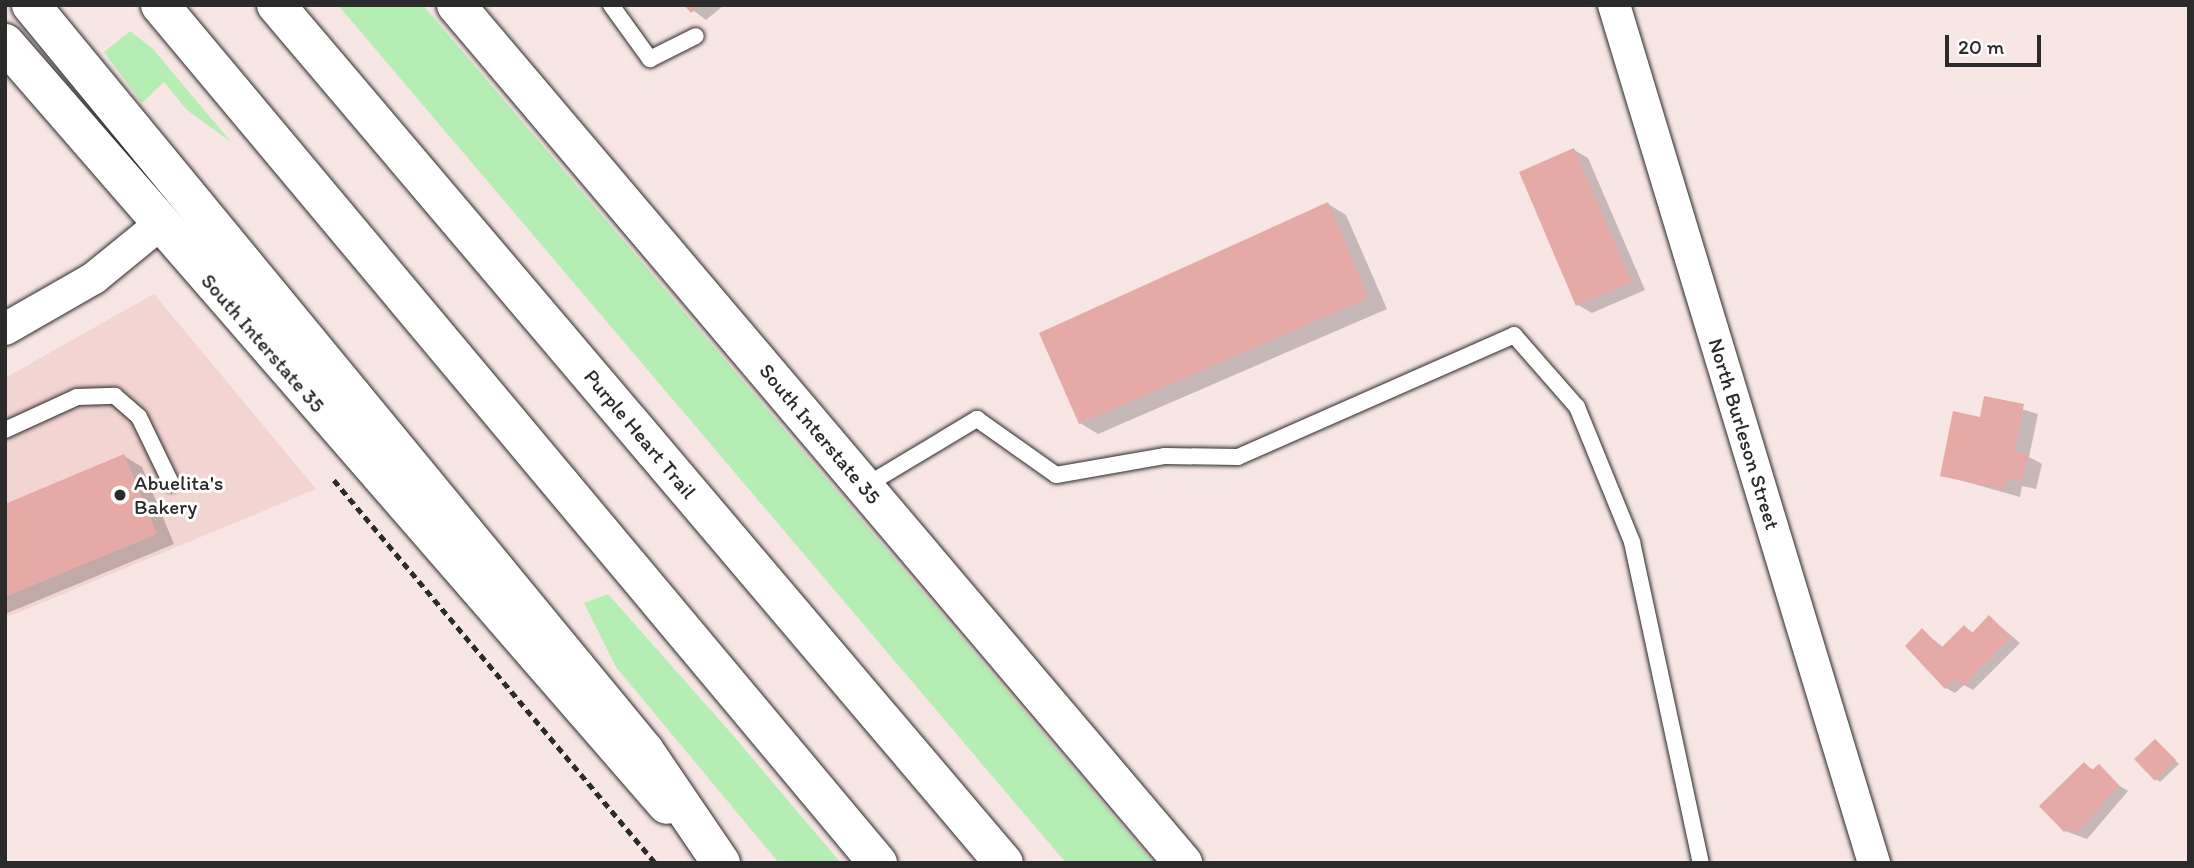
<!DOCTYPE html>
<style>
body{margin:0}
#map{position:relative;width:2194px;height:868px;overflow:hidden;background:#f7e6e4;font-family:Itim,sans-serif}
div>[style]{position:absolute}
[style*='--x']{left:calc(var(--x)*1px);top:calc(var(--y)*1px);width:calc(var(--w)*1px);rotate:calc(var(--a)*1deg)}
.built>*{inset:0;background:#f2d4d1}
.green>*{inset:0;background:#b5eeb2}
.shadow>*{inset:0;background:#0003}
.building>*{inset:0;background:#e5aaa6}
.path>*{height:4.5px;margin-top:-2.25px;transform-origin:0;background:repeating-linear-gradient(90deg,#2b2b2b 0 7px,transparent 0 12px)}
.roads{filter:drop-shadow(0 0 2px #2b2b2b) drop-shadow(0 0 2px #2b2b2b)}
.lane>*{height:16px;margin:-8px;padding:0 8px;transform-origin:8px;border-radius:8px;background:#fff}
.street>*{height:32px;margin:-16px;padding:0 16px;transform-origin:16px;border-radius:16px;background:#fff}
.secondary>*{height:38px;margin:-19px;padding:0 19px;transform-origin:19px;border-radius:19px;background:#fff}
.highway>*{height:38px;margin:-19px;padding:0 19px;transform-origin:19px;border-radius:19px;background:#fff}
.dots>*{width:19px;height:19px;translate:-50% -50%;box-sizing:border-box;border:4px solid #fff;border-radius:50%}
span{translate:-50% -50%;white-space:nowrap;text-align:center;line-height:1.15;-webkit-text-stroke:6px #fff;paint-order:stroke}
.street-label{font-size:21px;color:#2b2b2b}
.poi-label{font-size:21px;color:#2b2b2b}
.left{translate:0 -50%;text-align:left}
.frame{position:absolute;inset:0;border:7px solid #2b2b2b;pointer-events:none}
.scale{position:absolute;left:1945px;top:35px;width:96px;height:32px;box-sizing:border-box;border:4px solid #2b2b2b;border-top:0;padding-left:9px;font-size:21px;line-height:24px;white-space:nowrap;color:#2b2b2b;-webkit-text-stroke:5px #fff;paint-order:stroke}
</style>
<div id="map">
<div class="built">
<i style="clip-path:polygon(154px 294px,316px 489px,5px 618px,5px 378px)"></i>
</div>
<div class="green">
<i style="clip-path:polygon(338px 5px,423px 5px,1153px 863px,1066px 863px)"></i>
<i style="clip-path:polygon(130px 31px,152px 48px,231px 142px,187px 110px,164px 82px,142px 103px,104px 52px)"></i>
<i style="clip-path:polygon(608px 594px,731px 733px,841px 863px,779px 863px,616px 667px,584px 603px)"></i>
</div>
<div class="shadow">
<i style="clip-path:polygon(686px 5px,724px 5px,706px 20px)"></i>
<i style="clip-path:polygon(1574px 150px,1588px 158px,1645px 290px,1592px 313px,1578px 305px)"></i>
<i style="clip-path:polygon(1328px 204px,1346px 215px,1387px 309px,1098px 434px,1080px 423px)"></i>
<i style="clip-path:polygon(1985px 398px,2038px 414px,2029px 457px,2042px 464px,2036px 489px,2022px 486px,2020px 497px,1942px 475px,1981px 419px)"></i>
<i style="clip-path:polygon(124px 456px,142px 467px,174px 544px,5px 614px,5px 505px)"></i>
<i style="clip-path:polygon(1989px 617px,2020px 643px,1973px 690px,1964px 685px,1955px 693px,1946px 688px,1922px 630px,1944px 648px,1964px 627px,1974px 633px)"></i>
<i style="clip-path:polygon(2155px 741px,2179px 764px,2160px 782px,2156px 779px)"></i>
<i style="clip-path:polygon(2084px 764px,2128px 791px,2087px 839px,2065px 831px)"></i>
</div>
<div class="building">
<i style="clip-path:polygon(684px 5px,701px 5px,691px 13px)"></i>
<i style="clip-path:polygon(1574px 148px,1632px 282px,1576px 306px,1519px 172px)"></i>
<i style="clip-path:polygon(1328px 202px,1369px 298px,1079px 424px,1039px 333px)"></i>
<i style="clip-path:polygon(1984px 396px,2024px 404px,2015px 451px,2028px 454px,2022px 482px,2008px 479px,2005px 490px,1940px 476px,1953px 411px,1980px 417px)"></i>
<i style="clip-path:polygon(124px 454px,157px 534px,5px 597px,5px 504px)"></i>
<i style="clip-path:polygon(1989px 615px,2011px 637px,1963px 686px,1955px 679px,1945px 689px,1905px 646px,1922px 628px,1941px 648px,1964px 625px,1972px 633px)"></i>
<i style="clip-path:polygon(2155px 739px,2176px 760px,2155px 781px,2134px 759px)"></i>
<i style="clip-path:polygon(2084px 762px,2092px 770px,2099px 764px,2119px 785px,2076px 834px,2069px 828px,2064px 832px,2039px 806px)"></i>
</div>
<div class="path">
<i style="--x:334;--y:480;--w:500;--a:50"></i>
</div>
<div class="roads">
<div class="lane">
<i style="--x:611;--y:5;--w:67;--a:54.2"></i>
<i style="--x:650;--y:59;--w:51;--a:-26.6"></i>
<i style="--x:5;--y:430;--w:79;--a:-24.6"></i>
<i style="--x:77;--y:397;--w:38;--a:-2"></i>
<i style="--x:115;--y:396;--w:32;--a:41"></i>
<i style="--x:139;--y:417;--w:73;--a:64.1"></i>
<i style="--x:865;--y:486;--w:131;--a:-30.9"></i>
<i style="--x:977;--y:419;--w:97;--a:35.3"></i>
<i style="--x:1056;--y:475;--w:111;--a:-9.9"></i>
<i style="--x:1165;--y:456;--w:73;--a:0.8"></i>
<i style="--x:1238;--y:457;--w:302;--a:-23.8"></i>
<i style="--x:1514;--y:335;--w:96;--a:48.8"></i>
<i style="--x:1577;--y:407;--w:146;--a:67.8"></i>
<i style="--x:1632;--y:542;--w:328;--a:77.9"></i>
</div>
<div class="street">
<i style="--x:1614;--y:5;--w:897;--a:73.14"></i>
<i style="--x:5;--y:329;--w:103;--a:-29.8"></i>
<i style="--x:94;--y:278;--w:84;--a:-39.2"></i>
</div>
<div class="secondary">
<i style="--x:456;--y:5;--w:1125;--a:49.72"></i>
<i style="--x:5;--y:43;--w:1009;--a:49.02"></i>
</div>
<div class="highway">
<i style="--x:31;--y:5;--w:966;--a:50.54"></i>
<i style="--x:645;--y:751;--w:135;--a:55.8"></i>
<i style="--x:160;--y:5;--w:1119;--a:50.08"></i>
<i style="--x:276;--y:5;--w:1125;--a:49.69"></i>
</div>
</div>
<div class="dots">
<i style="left:120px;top:495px;background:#2b2b2b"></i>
</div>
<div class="street-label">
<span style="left:263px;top:343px;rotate:49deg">South Interstate 35</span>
<span style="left:640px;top:434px;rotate:50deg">Purple Heart Trail</span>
<span style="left:820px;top:434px;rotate:50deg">South Interstate 35</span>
<span style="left:1744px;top:434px;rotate:73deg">North Burleson Street</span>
</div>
<div class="poi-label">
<span class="left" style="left:134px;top:495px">Abuelita's<br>Bakery</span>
</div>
<div class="frame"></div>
<div class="scale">20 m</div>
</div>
